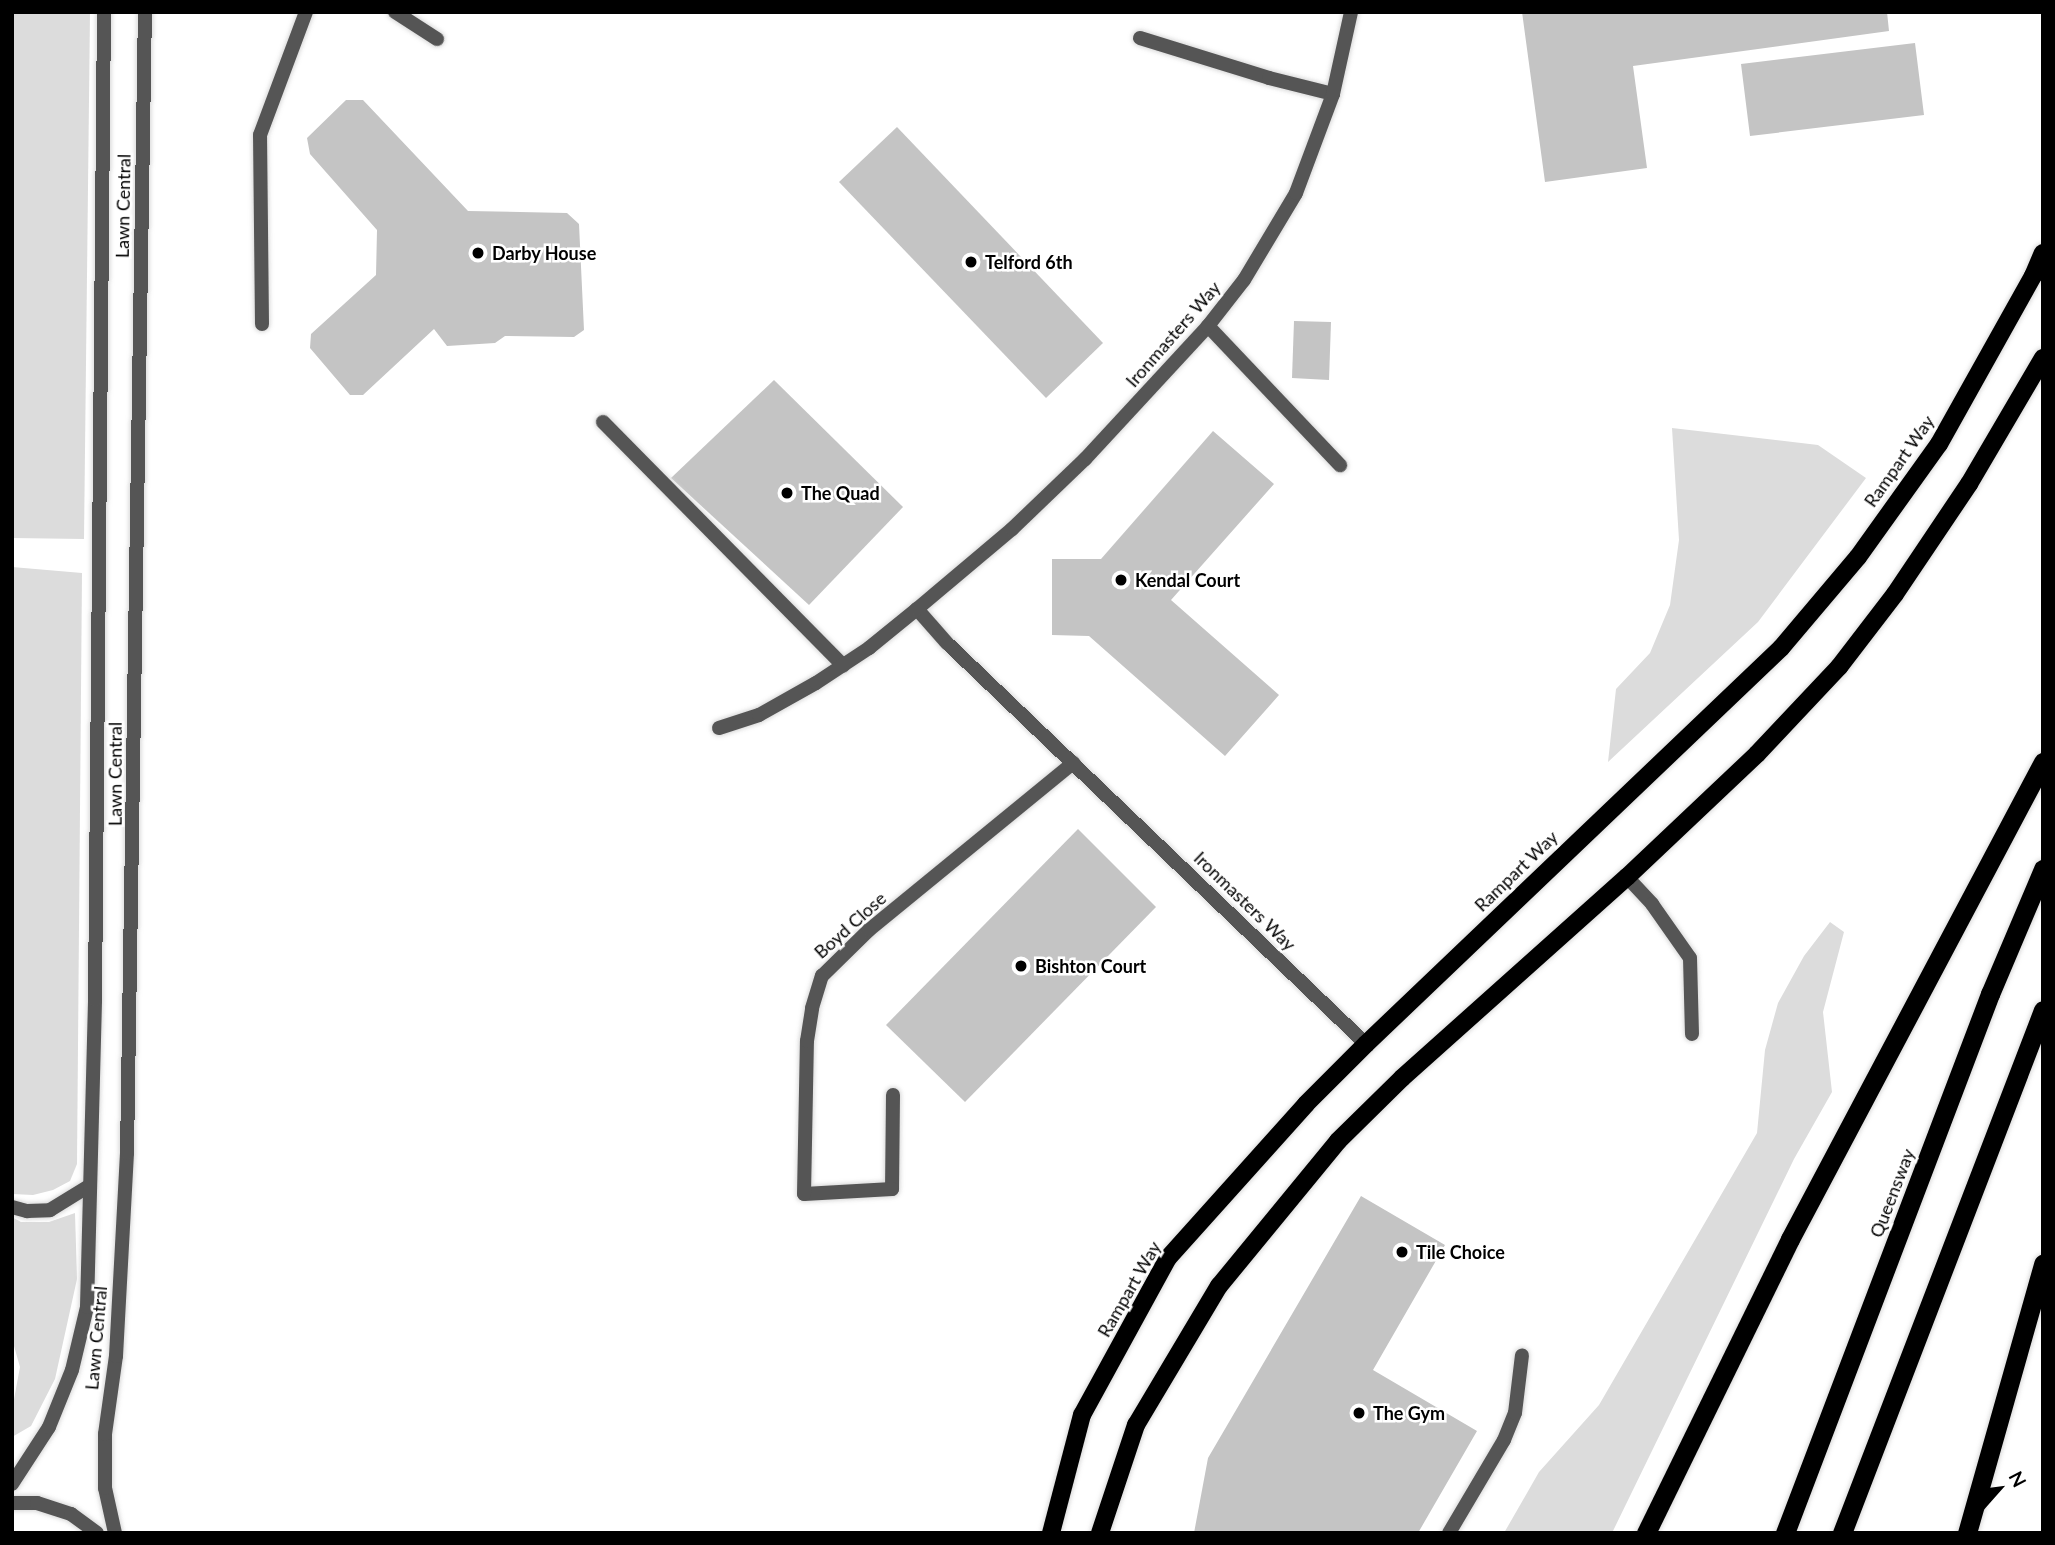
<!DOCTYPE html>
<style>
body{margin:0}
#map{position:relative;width:2055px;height:1545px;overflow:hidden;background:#fff;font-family:Lato,sans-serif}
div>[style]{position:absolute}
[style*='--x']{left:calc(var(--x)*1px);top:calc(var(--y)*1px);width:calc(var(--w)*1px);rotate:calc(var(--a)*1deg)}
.green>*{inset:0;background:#dcdcdc}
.building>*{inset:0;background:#c4c4c4}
.roads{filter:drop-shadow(0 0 2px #dbdbdb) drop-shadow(0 0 2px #dbdbdb)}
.service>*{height:14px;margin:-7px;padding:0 7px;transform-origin:7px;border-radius:7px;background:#555}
.tertiary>*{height:14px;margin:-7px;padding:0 7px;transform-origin:7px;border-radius:7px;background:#555}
.primary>*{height:18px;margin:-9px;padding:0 9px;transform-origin:9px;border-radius:9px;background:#000}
.trunk>*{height:19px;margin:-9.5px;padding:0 9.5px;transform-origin:9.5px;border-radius:9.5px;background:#000}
.dots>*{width:19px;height:19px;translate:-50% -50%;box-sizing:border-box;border:4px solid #fff;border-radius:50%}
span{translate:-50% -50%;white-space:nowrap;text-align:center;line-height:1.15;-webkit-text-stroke:5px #fff;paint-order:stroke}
.street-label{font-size:18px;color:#000}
.poi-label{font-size:18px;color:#000;font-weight:700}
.left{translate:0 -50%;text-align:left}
.frame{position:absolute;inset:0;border:14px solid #000;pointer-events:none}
.north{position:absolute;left:1964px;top:1454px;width:70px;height:70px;-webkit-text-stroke:5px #fff;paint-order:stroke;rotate:62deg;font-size:19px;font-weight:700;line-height:28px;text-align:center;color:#000}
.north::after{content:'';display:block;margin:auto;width:24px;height:32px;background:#000;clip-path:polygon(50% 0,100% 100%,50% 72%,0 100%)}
</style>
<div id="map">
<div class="green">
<i style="clip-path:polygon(12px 12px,90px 12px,84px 539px,12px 538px)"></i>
<i style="clip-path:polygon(1672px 428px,1818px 445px,1866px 478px,1758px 622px,1608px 762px,1616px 689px,1650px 653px,1670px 605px,1679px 540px)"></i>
<i style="clip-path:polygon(12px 567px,82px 573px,77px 1164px,70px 1181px,53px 1190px,33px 1195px,12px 1194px)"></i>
<i style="clip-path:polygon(1830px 922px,1844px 932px,1823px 1012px,1832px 1092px,1794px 1159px,1612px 1533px,1504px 1533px,1539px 1472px,1599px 1405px,1757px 1133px,1765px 1050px,1778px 1003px,1804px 956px)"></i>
<i style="clip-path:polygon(75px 1213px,77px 1279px,55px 1379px,31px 1426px,12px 1437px,12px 1410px,20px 1367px,12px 1339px,12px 1217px,21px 1222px,49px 1222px)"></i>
</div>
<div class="building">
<i style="clip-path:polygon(1522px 12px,1887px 12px,1889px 31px,1633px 66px,1647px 168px,1545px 182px)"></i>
<i style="clip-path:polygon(1915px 43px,1924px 115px,1750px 136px,1741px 64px)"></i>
<i style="clip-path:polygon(346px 100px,363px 100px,468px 211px,567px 213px,579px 224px,584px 330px,574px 337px,505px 336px,495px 343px,447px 346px,434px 329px,363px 395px,350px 395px,310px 348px,311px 334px,376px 275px,377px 230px,310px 154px,307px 138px)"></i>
<i style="clip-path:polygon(897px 127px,1103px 343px,1046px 398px,839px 182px)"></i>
<i style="clip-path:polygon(1294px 321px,1331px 322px,1329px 380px,1292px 378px)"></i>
<i style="clip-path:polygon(774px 380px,903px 507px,809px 605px,671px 478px)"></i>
<i style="clip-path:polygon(1213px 431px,1274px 484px,1171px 600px,1279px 695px,1225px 756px,1089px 636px,1052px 635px,1052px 559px,1101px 559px)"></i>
<i style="clip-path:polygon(1078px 829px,1156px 907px,965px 1102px,886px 1025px)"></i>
<i style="clip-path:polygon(1361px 1196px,1445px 1245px,1373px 1370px,1477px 1431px,1418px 1533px,1194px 1533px,1208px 1458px)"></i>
</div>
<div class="roads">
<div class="service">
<i style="--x:395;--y:12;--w:50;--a:32.7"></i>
<i style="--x:1140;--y:38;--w:135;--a:17.2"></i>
<i style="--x:1269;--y:78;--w:66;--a:14"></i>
<i style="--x:262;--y:324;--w:189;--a:-90.6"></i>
<i style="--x:260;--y:135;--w:131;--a:-69.5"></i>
<i style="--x:1208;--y:326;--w:192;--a:46.5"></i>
<i style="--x:603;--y:422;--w:342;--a:45.4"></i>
<i style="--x:1627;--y:877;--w:37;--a:47"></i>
<i style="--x:1652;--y:904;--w:66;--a:54.9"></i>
<i style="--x:1690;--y:958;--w:76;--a:88.5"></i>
<i style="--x:893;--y:1095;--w:94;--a:90.6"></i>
<i style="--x:892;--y:1189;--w:88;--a:176.7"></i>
<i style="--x:804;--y:1194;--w:153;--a:-88.9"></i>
<i style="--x:807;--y:1041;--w:33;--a:-81"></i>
<i style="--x:812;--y:1008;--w:34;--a:-73"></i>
<i style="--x:822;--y:976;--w:66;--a:-44.4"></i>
<i style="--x:869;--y:930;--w:264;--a:-39.3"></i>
<i style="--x:12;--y:1207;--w:16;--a:15"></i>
<i style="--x:27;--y:1211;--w:23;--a:-2"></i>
<i style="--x:50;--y:1210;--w:46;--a:-31.6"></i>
<i style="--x:1449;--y:1533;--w:108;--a:-59.4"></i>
<i style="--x:1504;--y:1440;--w:29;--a:-68"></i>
<i style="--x:1515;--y:1413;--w:58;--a:-83.1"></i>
</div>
<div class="tertiary">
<i style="--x:917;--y:609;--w:45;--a:48.6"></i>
<i style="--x:947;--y:643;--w:580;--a:43.74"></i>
<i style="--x:719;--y:728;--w:42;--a:-18"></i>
<i style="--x:759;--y:715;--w:65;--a:-29.3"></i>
<i style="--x:816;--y:683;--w:64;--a:-33.4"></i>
<i style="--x:869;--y:648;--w:62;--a:-39.1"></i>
<i style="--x:917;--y:609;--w:124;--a:-40.1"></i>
<i style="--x:1012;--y:529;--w:101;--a:-43.8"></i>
<i style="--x:1085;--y:459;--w:181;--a:-47.2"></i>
<i style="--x:1208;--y:326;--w:58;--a:-52"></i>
<i style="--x:1244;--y:280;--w:101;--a:-59.1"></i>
<i style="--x:1296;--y:193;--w:106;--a:-69.5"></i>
<i style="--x:1333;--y:94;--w:84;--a:-77.6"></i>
<i style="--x:12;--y:1484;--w:68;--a:-57"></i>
<i style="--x:49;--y:1427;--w:61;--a:-68"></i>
<i style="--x:72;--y:1370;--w:65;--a:-76.6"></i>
<i style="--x:87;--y:1307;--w:307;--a:-88.5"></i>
<i style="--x:95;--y:1000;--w:988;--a:-89.48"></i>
<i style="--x:12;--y:1503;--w:25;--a:0"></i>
<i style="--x:37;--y:1503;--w:36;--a:18"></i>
<i style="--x:71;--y:1514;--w:32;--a:36"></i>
<i style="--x:115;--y:1533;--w:46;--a:-102.5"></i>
<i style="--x:105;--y:1488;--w:54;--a:-90"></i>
<i style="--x:105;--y:1434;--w:79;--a:-82"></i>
<i style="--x:116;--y:1356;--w:203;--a:-86.9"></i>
<i style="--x:127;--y:1153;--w:1141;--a:-89.1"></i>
</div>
<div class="primary">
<i style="--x:1051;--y:1533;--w:122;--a:-75.3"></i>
<i style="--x:1082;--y:1415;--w:179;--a:-61.3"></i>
<i style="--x:1168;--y:1258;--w:207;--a:-48.1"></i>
<i style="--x:1306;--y:1104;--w:85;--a:-45"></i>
<i style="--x:1366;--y:1044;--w:574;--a:-43.66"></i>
<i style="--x:1781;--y:648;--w:119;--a:-49.8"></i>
<i style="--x:1858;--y:557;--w:139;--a:-54.4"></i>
<i style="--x:1939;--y:444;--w:193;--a:-60.8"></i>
<i style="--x:2033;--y:276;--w:25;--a:-67"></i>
<i style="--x:1100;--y:1533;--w:114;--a:-71.6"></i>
<i style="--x:1136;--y:1425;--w:162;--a:-59.2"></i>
<i style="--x:1219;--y:1286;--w:188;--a:-50.6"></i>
<i style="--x:1338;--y:1141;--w:90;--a:-44.5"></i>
<i style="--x:1402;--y:1078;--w:302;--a:-41.8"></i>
<i style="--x:1627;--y:877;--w:179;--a:-43.4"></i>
<i style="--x:1757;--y:754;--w:120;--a:-46.7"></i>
<i style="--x:1839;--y:667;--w:92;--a:-52.5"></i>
<i style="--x:1895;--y:594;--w:133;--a:-56.1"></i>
<i style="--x:1969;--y:484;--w:146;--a:-59.6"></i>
</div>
<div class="trunk">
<i style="--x:1646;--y:1533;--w:327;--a:-63.9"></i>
<i style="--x:1790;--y:1239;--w:540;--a:-62.06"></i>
<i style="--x:1785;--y:1533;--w:577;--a:-69.18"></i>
<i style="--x:1990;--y:994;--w:136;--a:-67"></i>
<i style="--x:1842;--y:1533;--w:560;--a:-68.98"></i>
<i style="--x:1967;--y:1533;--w:280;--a:-74.2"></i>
</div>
</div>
<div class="dots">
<i style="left:478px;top:253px;background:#000"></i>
<i style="left:971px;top:262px;background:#000"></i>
<i style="left:787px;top:493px;background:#000"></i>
<i style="left:1121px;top:580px;background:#000"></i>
<i style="left:1021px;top:966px;background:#000"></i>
<i style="left:1402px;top:1252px;background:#000"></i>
<i style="left:1359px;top:1413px;background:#000"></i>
</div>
<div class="street-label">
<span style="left:123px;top:206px;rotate:-89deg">Lawn Central</span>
<span style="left:1173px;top:334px;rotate:-49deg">Ironmasters Way</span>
<span style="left:1899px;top:461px;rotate:-55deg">Rampart Way</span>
<span style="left:115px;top:774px;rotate:-90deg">Lawn Central</span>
<span style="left:1516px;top:871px;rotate:-44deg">Rampart Way</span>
<span style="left:1245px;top:901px;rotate:44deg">Ironmasters Way</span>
<span style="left:850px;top:925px;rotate:-42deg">Boyd Close</span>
<span style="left:1892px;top:1193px;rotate:-69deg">Queensway</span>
<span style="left:1129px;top:1289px;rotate:-60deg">Rampart Way</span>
<span style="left:96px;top:1338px;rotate:-85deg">Lawn Central</span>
</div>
<div class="poi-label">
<span class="left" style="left:492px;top:253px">Darby House</span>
<span class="left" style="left:985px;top:262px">Telford 6th</span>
<span class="left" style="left:801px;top:493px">The Quad</span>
<span class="left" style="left:1135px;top:580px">Kendal Court</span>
<span class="left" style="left:1035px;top:966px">Bishton Court</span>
<span class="left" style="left:1416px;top:1252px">Tile Choice</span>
<span class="left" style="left:1373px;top:1413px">The Gym</span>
</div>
<div class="frame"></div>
<div class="north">N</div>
</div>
